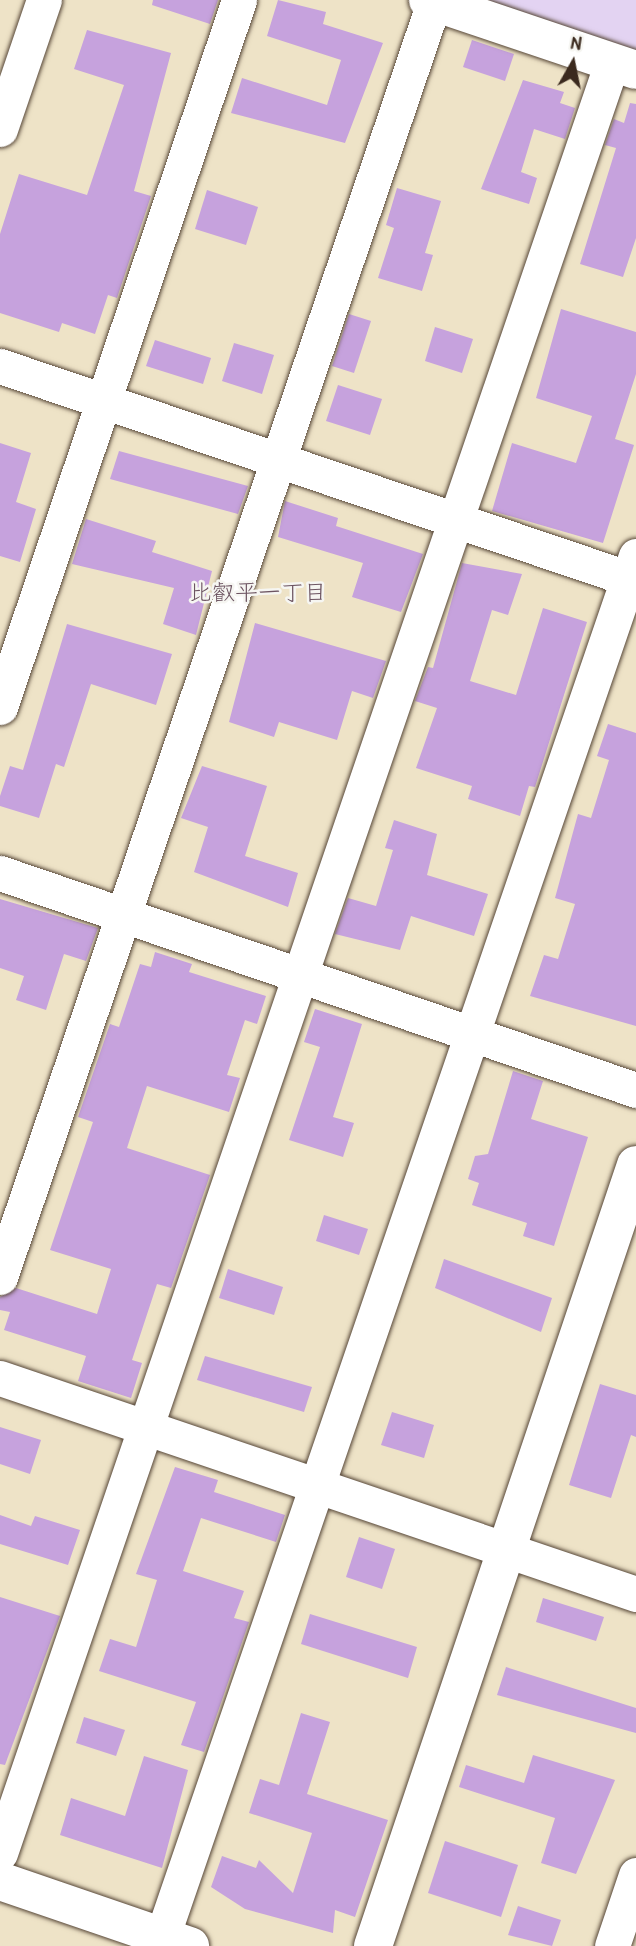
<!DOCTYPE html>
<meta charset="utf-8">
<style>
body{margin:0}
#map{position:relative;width:636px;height:1946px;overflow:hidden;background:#eee3c7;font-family:"Patrick Hand","Klee One",sans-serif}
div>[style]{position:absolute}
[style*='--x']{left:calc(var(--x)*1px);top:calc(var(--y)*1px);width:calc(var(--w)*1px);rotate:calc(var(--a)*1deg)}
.built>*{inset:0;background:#e3d3f2}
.building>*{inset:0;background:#c6a2dd}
.roads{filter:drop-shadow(0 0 2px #564637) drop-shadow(0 0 2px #564637)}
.minor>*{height:35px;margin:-17.5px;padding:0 17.5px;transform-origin:17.5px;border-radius:17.5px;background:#fff}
.tertiary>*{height:38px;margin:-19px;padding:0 19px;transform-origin:19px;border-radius:19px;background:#fff}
span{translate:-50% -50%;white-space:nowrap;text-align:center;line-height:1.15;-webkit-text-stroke:5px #f6f6f2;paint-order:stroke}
.neighbourhood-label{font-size:23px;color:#6c5461}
.north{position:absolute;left:538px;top:28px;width:70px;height:70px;-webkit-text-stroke:5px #f6f6f2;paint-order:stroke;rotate:9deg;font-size:19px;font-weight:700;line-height:28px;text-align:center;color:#3b2a1e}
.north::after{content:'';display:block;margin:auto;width:24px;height:32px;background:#3b2a1e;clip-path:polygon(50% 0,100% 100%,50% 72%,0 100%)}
</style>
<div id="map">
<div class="built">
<i style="clip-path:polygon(474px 0,636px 0,636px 54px)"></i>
</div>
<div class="building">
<i style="clip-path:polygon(153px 0,218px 0,210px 24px,152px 5px)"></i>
<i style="clip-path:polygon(278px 0,326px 12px,323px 24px,383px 43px,345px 143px,231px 113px,242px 78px,327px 105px,341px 60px,267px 36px)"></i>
<i style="clip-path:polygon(87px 30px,171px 53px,134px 191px,151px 196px,117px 298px,108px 295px,95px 334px,62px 323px,59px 332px,0 313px,0 234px,19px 174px,87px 195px,124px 85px,74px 69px)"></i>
<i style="clip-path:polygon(472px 40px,514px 54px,505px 81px,463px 67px)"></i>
<i style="clip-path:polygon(523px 80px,564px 92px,560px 103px,575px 108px,565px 139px,534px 129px,521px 172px,537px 178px,529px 204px,481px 189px)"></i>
<i style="clip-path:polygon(630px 103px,636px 104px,636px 238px,623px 277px,580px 264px,616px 148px,605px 145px,614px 119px,624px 123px)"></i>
<i style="clip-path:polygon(397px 188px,441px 201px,425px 253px,433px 255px,422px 291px,378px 278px,394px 228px,386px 225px)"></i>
<i style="clip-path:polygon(207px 190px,258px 207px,246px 245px,195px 229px)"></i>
<i style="clip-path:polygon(561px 309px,636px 332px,636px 374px,615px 439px,634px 445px,603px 543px,492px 511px,512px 443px,576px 463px,592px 416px,536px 398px)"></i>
<i style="clip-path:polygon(349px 314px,371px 321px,354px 373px,332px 366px)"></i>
<i style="clip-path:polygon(435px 327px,473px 339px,462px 373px,425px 361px)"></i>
<i style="clip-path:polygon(155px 340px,211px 358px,203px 384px,146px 366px)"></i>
<i style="clip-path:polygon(234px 343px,274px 355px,262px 394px,222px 381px)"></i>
<i style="clip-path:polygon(338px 385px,382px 399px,370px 435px,326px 421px)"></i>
<i style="clip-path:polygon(0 443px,31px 453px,16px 502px,36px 509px,20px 562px,0 556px)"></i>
<i style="clip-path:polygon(119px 451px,248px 486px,238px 514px,110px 479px)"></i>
<i style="clip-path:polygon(285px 501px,338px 518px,336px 526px,423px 554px,401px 612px,352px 597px,363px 563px,278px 537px)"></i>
<i style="clip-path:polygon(86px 519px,156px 541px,152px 552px,212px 571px,196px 635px,163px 624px,174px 588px,72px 564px)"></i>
<i style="clip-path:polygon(462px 563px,522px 574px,508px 615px,492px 610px,470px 681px,516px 695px,543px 608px,587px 622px,535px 787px,529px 786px,520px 816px,468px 799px,472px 786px,416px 768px,437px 708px,415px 701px,428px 667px,433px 668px)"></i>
<i style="clip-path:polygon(255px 623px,386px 661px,373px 698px,352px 691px,337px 740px,279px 722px,274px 737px,229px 722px)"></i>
<i style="clip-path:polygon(67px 624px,172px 654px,156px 705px,91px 684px,64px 767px,56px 764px,39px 818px,0 806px,0 796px,10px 766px,23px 770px)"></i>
<i style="clip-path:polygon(608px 724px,636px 733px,636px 1026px,530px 996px,544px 955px,558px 959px,575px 904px,555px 898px,578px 814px,591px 818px,609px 760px,597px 756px)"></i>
<i style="clip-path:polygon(202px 766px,267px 786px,245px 856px,298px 873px,288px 907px,194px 872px,208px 827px,181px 818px)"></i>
<i style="clip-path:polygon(394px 820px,437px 834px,427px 875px,488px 894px,474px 936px,411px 916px,400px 950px,335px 934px,348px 898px,376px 906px,393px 850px,385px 848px)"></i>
<i style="clip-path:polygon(0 899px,98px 928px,86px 961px,64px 954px,46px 1010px,16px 1000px,24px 976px,0 968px)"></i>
<i style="clip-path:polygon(155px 952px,192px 964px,189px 972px,266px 996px,257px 1024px,245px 1020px,227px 1075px,240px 1078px,229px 1112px,147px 1086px,127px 1148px,210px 1175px,171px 1288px,157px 1284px,132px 1360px,142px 1363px,131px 1398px,78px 1381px,86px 1356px,4px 1330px,10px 1312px,0 1310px,0 1297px,16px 1288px,97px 1314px,111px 1269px,50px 1250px,93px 1122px,78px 1117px,110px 1024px,119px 1027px,140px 964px,151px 967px)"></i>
<i style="clip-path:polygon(315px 1009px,362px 1024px,333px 1117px,354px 1123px,343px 1157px,289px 1140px,320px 1047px,304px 1042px)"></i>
<i style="clip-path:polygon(513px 1071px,543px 1081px,531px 1119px,588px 1137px,554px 1246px,523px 1236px,527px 1223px,472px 1205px,479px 1183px,468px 1179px,475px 1156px,488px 1154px)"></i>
<i style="clip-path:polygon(324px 1215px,368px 1229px,359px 1255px,316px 1241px)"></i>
<i style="clip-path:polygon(444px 1259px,552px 1298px,541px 1332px,435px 1288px)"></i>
<i style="clip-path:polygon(228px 1269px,283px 1287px,274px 1315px,219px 1298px)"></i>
<i style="clip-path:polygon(205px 1356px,312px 1387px,304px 1412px,197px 1380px)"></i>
<i style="clip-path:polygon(600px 1384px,636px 1395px,636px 1437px,631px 1435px,611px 1498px,569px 1485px)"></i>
<i style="clip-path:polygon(392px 1412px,434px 1425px,424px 1458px,381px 1445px)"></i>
<i style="clip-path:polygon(0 1427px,41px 1440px,30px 1474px,0 1464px)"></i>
<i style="clip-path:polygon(175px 1467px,218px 1480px,214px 1492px,285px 1515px,276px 1542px,201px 1518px,183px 1571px,244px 1591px,234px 1618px,249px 1622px,204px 1752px,181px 1745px,196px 1702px,99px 1671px,110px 1639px,136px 1647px,157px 1580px,136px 1574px)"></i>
<i style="clip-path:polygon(0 1515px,31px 1526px,35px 1516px,80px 1530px,68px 1565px,0 1544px)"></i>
<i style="clip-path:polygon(359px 1537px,395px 1549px,382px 1589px,346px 1577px)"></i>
<i style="clip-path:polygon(0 1597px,60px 1616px,5px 1765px,0 1764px)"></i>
<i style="clip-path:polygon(543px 1598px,604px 1617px,596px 1641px,536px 1622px)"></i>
<i style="clip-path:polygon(310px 1614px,417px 1647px,408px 1678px,301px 1644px)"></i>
<i style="clip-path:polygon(506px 1667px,636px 1708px,636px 1733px,497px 1695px)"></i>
<i style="clip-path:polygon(301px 1713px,330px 1722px,307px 1794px,388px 1820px,355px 1917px,335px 1910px,333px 1933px,245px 1909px,211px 1887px,222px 1856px,256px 1868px,259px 1860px,293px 1893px,312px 1833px,249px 1813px,260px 1779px,279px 1785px)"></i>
<i style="clip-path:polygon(84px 1717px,125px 1730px,116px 1756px,76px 1743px)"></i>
<i style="clip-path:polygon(533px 1755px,615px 1780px,576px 1874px,541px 1863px,555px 1818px,459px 1787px,466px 1765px,524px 1783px)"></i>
<i style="clip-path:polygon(144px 1756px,188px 1770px,162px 1868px,60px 1835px,71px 1798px,125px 1816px)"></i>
<i style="clip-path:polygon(445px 1841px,518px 1865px,501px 1917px,428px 1893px)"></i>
<i style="clip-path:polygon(518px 1906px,561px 1920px,552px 1946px,508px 1935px)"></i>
</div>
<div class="roads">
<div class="minor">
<i style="--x:0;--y:129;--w:136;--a:-71.2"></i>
<i style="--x:0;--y:366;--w:671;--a:18.68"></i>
<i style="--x:0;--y:707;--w:746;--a:-71.32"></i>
<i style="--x:0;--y:873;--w:672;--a:18.84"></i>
<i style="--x:0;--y:1277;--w:1347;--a:-71.2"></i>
<i style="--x:0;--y:1378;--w:672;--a:18.76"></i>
<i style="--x:0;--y:1853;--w:1893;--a:-71.13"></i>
<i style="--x:162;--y:1937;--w:1460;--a:-71.06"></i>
<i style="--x:612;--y:1946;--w:75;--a:-71.3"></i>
</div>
<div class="tertiary">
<i style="--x:428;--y:0;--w:219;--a:18.6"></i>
<i style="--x:0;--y:1881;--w:201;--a:18.9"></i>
<i style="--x:373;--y:1946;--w:824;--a:-71.39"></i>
</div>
</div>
<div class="neighbourhood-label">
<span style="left:258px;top:592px">比叡平一丁目</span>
</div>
<div class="north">N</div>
</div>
